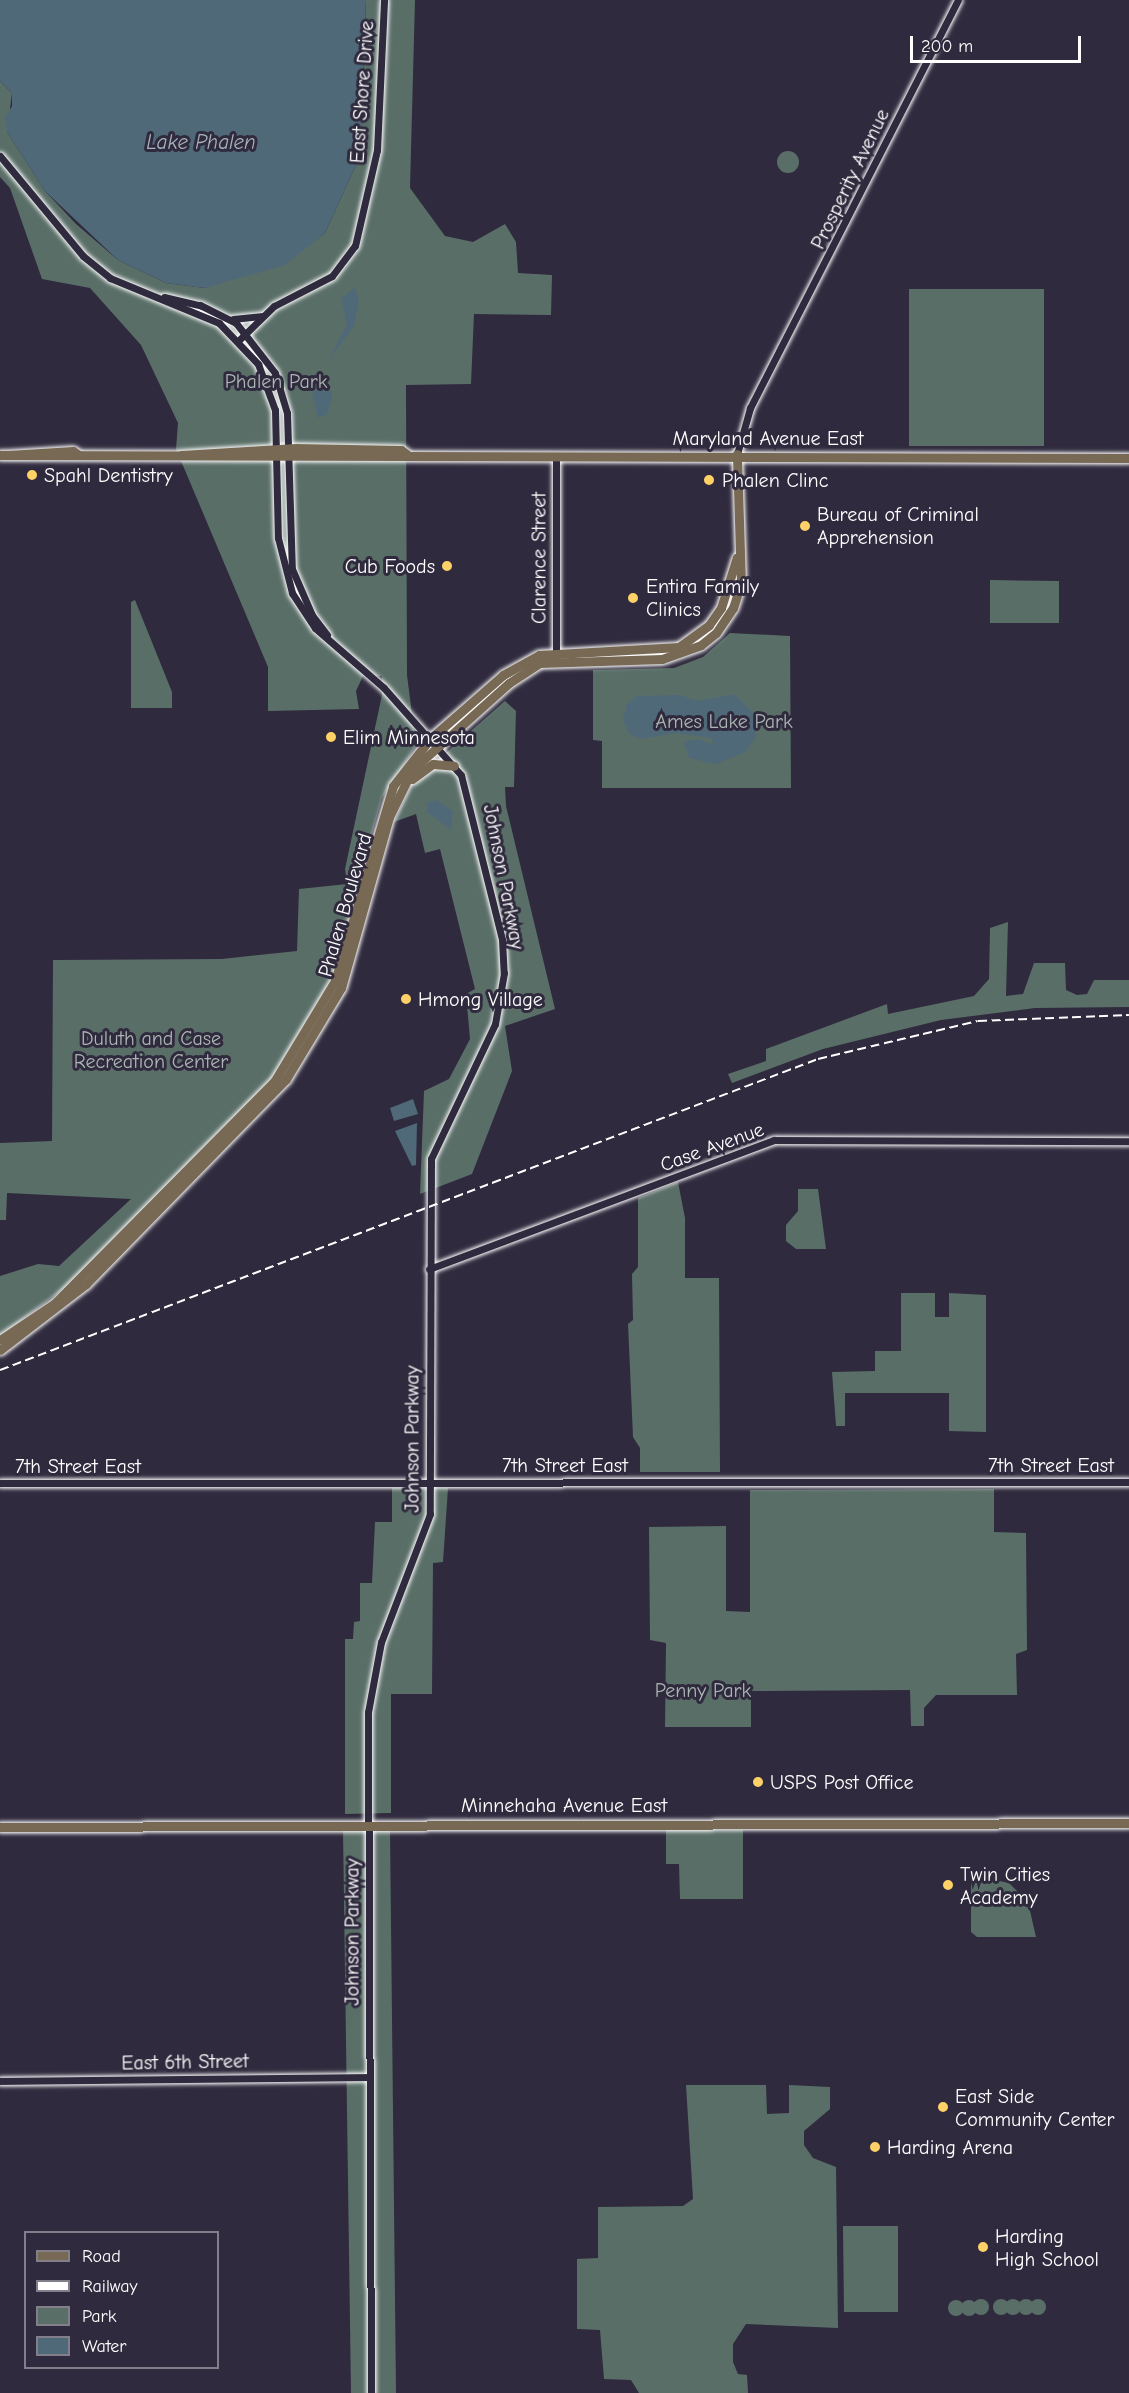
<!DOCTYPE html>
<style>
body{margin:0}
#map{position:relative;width:1129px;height:2393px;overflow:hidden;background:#2f2a3d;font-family:"Comic Neue",sans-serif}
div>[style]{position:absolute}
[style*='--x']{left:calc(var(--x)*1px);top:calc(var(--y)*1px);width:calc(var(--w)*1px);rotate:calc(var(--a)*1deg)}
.green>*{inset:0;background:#5a6e68}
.round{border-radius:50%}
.water>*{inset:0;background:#506978}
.roads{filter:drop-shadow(0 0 2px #fff) drop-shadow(0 0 2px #fff)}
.minor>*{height:7px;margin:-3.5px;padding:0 3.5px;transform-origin:3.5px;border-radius:3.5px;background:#2f2a3d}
.major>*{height:9px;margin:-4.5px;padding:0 4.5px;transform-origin:4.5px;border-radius:4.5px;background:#786954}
.rail>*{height:1.5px;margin-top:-0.75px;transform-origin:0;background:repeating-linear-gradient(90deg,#fff 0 9px,transparent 0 13.5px)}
.dots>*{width:16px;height:16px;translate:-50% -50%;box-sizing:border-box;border:3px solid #2f2a3d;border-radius:50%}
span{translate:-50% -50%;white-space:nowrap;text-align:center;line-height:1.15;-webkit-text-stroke:6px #2f2a3d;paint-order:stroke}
.street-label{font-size:20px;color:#fff}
.park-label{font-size:20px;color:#acb6b4}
.poi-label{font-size:20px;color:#fff}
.left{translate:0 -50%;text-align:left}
.right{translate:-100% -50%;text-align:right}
.water-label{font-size:21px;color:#a8b4bc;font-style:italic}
.legend{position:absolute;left:24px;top:2231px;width:195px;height:138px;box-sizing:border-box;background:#2f2a3d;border:2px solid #827f8b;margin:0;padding:8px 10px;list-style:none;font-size:18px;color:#fff}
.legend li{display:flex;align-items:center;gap:12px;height:30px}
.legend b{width:30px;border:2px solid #827f8b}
.scale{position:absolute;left:910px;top:36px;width:171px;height:27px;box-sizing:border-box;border:3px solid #fff;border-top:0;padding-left:8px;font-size:18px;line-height:21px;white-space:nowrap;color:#fff;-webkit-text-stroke:4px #2f2a3d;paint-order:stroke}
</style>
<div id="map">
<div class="green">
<i style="clip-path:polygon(366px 0,415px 0,410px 188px,445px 236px,473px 242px,505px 224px,516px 242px,518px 273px,552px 275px,551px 315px,474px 314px,471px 384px,406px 385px,407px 675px,416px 746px,382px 798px,331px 981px,272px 1078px,66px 1287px,0 1336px,0 1276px,38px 1264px,59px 1266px,131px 1199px,7px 1193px,6px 1220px,0 1220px,0 1143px,52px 1141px,53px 960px,222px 959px,297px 951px,299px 889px,347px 884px,345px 869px,382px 695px,382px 676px,363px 676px,356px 691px,359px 709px,268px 711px,268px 667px,176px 449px,178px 423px,141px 345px,90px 288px,42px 279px,10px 188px,0 177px,0 81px,12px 93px,7px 132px,45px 191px,76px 224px,118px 260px,166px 283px,205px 288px,305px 248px,325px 233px,360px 156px)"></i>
<i class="round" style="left:777px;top:151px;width:22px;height:22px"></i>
<i style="clip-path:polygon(909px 289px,1044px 289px,1044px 446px,909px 446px)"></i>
<i style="clip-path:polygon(990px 580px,1059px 581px,1059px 623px,990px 623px)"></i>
<i style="clip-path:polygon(135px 600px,172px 692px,172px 708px,131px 708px,131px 602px)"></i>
<i style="clip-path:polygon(730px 633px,790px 636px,791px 788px,602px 788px,602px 741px,593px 740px,593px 670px,674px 668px,703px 657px)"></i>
<i style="clip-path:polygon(505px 701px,516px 711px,514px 787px,505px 787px,506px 806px,555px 1009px,505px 1026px,512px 1071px,472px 1174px,420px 1194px,424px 1091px,449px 1079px,470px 1039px,466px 994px,475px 989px,440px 849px,425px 853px,416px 814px,394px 822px,413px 782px)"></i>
<i style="clip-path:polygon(1008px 922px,1006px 996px,1023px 994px,1034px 963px,1065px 963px,1066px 990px,1077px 995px,1087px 994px,1094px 980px,1129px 980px,1129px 1007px,1035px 1008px,941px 1020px,823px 1049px,732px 1083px,728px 1074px,766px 1061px,766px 1049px,887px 1004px,888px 1014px,974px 996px,989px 979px,990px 928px)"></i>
<i style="clip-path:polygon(678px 1182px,685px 1218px,685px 1278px,719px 1278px,720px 1472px,640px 1472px,640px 1448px,633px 1437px,628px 1324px,633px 1320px,632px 1274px,638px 1267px,638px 1198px)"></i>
<i style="clip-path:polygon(798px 1189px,818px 1189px,826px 1249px,796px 1249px,786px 1241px,786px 1225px,798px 1211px)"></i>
<i style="clip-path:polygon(901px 1293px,935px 1293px,935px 1317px,949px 1317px,949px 1293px,986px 1295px,986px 1432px,949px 1431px,949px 1393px,845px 1393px,845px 1426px,836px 1426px,832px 1372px,875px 1371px,875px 1351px,901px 1351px)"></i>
<i style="clip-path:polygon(392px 1488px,448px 1488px,443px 1562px,433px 1563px,432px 1694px,391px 1694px,391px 1813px,345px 1814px,345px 1639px,353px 1639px,354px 1622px,360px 1621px,360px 1583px,372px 1583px,375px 1522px,392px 1522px)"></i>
<i style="clip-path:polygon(994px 1489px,994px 1532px,1026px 1533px,1027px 1650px,1016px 1654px,1017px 1695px,936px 1695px,924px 1708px,924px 1726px,911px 1726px,910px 1690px,751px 1691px,751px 1727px,665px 1727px,666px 1643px,650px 1640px,649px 1527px,726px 1526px,726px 1611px,750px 1612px,750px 1490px)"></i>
<i style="clip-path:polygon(343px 1830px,390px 1830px,396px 2393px,351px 2393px)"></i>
<i style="clip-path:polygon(666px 1830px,743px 1830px,743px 1899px,680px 1899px,679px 1864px,666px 1864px)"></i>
<i style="clip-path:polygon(990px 1879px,1009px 1883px,1028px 1902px,1036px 1937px,977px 1937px,971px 1932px,971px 1880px)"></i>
<i style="clip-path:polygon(686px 2085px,766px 2085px,767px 2114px,789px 2113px,789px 2085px,830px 2087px,830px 2109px,804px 2131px,804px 2145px,813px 2158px,836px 2167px,838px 2328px,746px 2324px,733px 2344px,733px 2362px,738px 2374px,747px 2375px,748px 2393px,639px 2393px,631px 2380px,604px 2379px,600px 2330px,577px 2329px,577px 2259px,598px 2258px,598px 2207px,683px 2206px,693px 2199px)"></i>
<i style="clip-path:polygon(843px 2226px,898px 2226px,898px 2312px,844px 2312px)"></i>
<i class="round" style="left:1018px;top:2299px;width:16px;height:16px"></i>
<i class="round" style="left:973px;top:2299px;width:16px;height:16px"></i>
<i class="round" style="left:1030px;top:2299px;width:16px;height:16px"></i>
<i class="round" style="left:1005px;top:2299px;width:16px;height:16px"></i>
<i class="round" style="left:993px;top:2299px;width:16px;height:16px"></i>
<i class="round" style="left:948px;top:2300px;width:16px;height:16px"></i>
<i class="round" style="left:961px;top:2300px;width:16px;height:16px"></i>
</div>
<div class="water">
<i style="clip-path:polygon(0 0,366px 0,360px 156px,325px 233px,285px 265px,205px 288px,166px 283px,118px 260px,45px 191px,7px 132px,5px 118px,12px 106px,12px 93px,0 81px)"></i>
<i style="clip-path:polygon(355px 287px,359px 300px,354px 326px,330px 358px,347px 324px,341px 299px)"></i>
<i style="clip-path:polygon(322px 383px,332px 392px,331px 402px,327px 414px,318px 418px,312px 394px)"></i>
<i style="clip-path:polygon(735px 694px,758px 719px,755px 738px,746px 752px,715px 764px,689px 758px,684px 742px,698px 739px,714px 745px,711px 738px,675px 733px,642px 739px,629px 734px,623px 719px,627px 704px,637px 696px,680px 695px,698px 701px)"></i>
<i style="clip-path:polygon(436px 800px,453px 811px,451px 830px,427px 812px,428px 802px)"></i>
<i style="clip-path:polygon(413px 1099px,418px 1114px,394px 1121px,390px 1108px)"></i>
<i style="clip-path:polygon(417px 1123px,416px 1165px,412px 1166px,395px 1131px)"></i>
</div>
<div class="roads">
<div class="minor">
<i style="--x:0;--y:156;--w:130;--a:50.3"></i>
<i style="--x:83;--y:256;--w:35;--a:39"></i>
<i style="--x:110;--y:278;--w:118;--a:22.4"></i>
<i style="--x:219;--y:323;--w:57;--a:46.4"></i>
<i style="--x:258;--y:364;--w:49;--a:69.7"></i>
<i style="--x:275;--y:410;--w:128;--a:88.7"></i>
<i style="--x:278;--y:538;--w:57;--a:75.7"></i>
<i style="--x:292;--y:593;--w:42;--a:56.7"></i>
<i style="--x:315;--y:628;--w:91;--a:41"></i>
<i style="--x:384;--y:688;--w:116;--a:48.5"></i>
<i style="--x:461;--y:775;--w:170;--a:76"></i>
<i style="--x:502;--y:940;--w:33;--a:87"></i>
<i style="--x:504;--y:973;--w:52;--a:100"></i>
<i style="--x:495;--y:1024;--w:149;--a:115.4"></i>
<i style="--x:431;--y:1159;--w:355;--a:90.2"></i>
<i style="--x:430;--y:1514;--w:137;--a:110.9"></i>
<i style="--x:381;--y:1642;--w:71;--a:100.5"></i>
<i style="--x:368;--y:1712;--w:681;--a:89.75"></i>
<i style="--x:164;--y:297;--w:37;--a:13"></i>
<i style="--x:200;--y:305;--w:40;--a:26.6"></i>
<i style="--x:236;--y:323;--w:63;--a:52"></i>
<i style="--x:275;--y:373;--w:42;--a:73.3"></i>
<i style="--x:287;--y:413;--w:156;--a:88.2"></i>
<i style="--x:292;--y:569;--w:50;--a:66.5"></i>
<i style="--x:312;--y:615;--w:25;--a:53"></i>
<i style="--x:233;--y:319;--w:30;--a:-6"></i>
<i style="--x:239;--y:340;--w:49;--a:-44.2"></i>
<i style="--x:274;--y:306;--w:65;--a:-27.3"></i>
<i style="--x:332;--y:276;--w:38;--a:-53"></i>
<i style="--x:355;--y:246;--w:98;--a:-77.1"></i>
<i style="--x:377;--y:150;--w:150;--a:-87.3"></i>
<i style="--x:737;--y:454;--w:48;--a:-74.2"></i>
<i style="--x:750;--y:408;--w:458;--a:-63"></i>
<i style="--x:556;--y:456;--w:201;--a:90"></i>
<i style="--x:429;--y:1269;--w:368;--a:-20.5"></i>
<i style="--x:774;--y:1140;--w:355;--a:0.2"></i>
<i style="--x:0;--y:1483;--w:1129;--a:-0.05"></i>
<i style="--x:0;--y:2081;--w:370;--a:-0.6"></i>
</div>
<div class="major">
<i style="--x:0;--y:455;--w:1129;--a:0.15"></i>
<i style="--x:8;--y:455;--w:65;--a:-3.5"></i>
<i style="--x:73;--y:451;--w:7;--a:34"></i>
<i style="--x:181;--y:455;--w:115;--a:-3.5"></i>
<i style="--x:296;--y:448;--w:105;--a:1.1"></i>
<i style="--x:401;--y:450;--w:9;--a:36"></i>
<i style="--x:412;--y:779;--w:26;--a:-36"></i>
<i style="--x:433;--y:764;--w:21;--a:5"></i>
<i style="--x:0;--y:1340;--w:66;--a:-33.9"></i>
<i style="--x:55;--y:1303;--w:311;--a:-45.3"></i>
<i style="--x:274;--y:1082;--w:118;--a:-58.9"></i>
<i style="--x:335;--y:981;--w:203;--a:-73.4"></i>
<i style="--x:393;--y:786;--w:60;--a:-51.8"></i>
<i style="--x:430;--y:739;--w:97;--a:-41.2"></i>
<i style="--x:503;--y:675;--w:41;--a:-29.1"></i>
<i style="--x:539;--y:655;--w:140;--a:-3.3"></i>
<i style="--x:679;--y:647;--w:37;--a:-36"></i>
<i style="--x:709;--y:625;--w:21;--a:-55"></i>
<i style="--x:721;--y:608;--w:53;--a:-72.6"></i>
<i style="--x:0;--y:1350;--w:108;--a:-37.5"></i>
<i style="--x:86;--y:1284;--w:286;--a:-45.7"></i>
<i style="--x:286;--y:1079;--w:106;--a:-58.9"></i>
<i style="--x:341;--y:988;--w:178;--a:-74.3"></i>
<i style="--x:389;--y:817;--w:52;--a:-63.9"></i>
<i style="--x:412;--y:770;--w:130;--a:-41.9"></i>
<i style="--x:509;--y:683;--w:37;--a:-33"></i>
<i style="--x:540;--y:663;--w:122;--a:-1.9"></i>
<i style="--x:662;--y:659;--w:41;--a:-19.7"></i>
<i style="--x:701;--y:645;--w:19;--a:-39"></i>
<i style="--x:716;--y:633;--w:30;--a:-56"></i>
<i style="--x:733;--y:608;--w:25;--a:-72"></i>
<i style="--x:741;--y:584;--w:130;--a:-91.8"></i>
<i style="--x:0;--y:1827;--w:1129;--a:-0.2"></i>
</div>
</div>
<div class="rail">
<i style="--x:0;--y:1370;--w:875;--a:-20.82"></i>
<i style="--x:818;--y:1059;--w:164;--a:-13.4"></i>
<i style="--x:978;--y:1021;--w:151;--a:-2.3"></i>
</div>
<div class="dots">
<i style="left:32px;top:475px;background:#ffd166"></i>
<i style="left:709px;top:480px;background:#ffd166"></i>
<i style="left:805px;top:526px;background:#ffd166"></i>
<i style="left:447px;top:566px;background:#ffd166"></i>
<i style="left:633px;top:598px;background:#ffd166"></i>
<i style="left:331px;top:737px;background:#ffd166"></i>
<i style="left:406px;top:999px;background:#ffd166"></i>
<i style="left:758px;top:1782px;background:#ffd166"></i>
<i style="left:948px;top:1885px;background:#ffd166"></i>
<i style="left:943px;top:2107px;background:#ffd166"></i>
<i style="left:875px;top:2147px;background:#ffd166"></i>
<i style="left:983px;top:2247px;background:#ffd166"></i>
</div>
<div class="street-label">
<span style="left:362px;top:92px;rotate:-86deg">East Shore Drive</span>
<span style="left:850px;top:179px;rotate:-64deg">Prosperity Avenue</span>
<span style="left:768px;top:438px">Maryland Avenue East</span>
<span style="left:539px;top:558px;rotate:-90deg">Clarence Street</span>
<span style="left:504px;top:877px;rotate:79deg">Johnson Parkway</span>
<span style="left:345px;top:905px;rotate:-74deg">Phalen Boulevard</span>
<span style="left:712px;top:1147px;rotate:-20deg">Case Avenue</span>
<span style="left:412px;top:1439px;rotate:-90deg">Johnson Parkway</span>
<span style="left:565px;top:1465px">7th Street East</span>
<span style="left:1051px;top:1465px">7th Street East</span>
<span style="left:78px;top:1466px">7th Street East</span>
<span style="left:564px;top:1805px">Minnehaha Avenue East</span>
<span style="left:352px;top:1932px;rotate:-90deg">Johnson Parkway</span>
<span style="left:185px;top:2062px;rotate:-1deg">East 6th Street</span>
</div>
<div class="park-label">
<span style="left:276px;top:381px">Phalen Park</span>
<span style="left:724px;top:721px">Ames Lake Park</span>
<span style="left:151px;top:1050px">Duluth and Case<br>Recreation Center</span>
<span style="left:703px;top:1690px">Penny Park</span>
</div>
<div class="poi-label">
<span class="left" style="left:44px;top:475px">Spahl Dentistry</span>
<span class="left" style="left:722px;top:480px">Phalen Clinc</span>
<span class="left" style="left:817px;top:526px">Bureau of Criminal<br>Apprehension</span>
<span class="right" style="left:435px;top:566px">Cub Foods</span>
<span class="left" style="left:646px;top:598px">Entira Family<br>Clinics</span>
<span class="left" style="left:343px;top:737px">Elim Minnesota</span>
<span class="left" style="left:418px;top:999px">Hmong Village</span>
<span class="left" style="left:770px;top:1782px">USPS Post Office</span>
<span class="left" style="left:960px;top:1886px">Twin Cities<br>Academy</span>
<span class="left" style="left:955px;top:2108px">East Side<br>Community Center</span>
<span class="left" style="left:887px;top:2147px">Harding Arena</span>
<span class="left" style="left:995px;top:2248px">Harding<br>High School</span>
</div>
<div class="water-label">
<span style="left:201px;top:142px">Lake Phalen</span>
</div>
<ul class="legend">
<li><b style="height:8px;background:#786954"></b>Road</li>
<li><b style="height:8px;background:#fff"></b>Railway</li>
<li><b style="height:16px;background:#5a6e68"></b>Park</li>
<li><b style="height:16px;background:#506978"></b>Water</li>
</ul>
<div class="scale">200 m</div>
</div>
